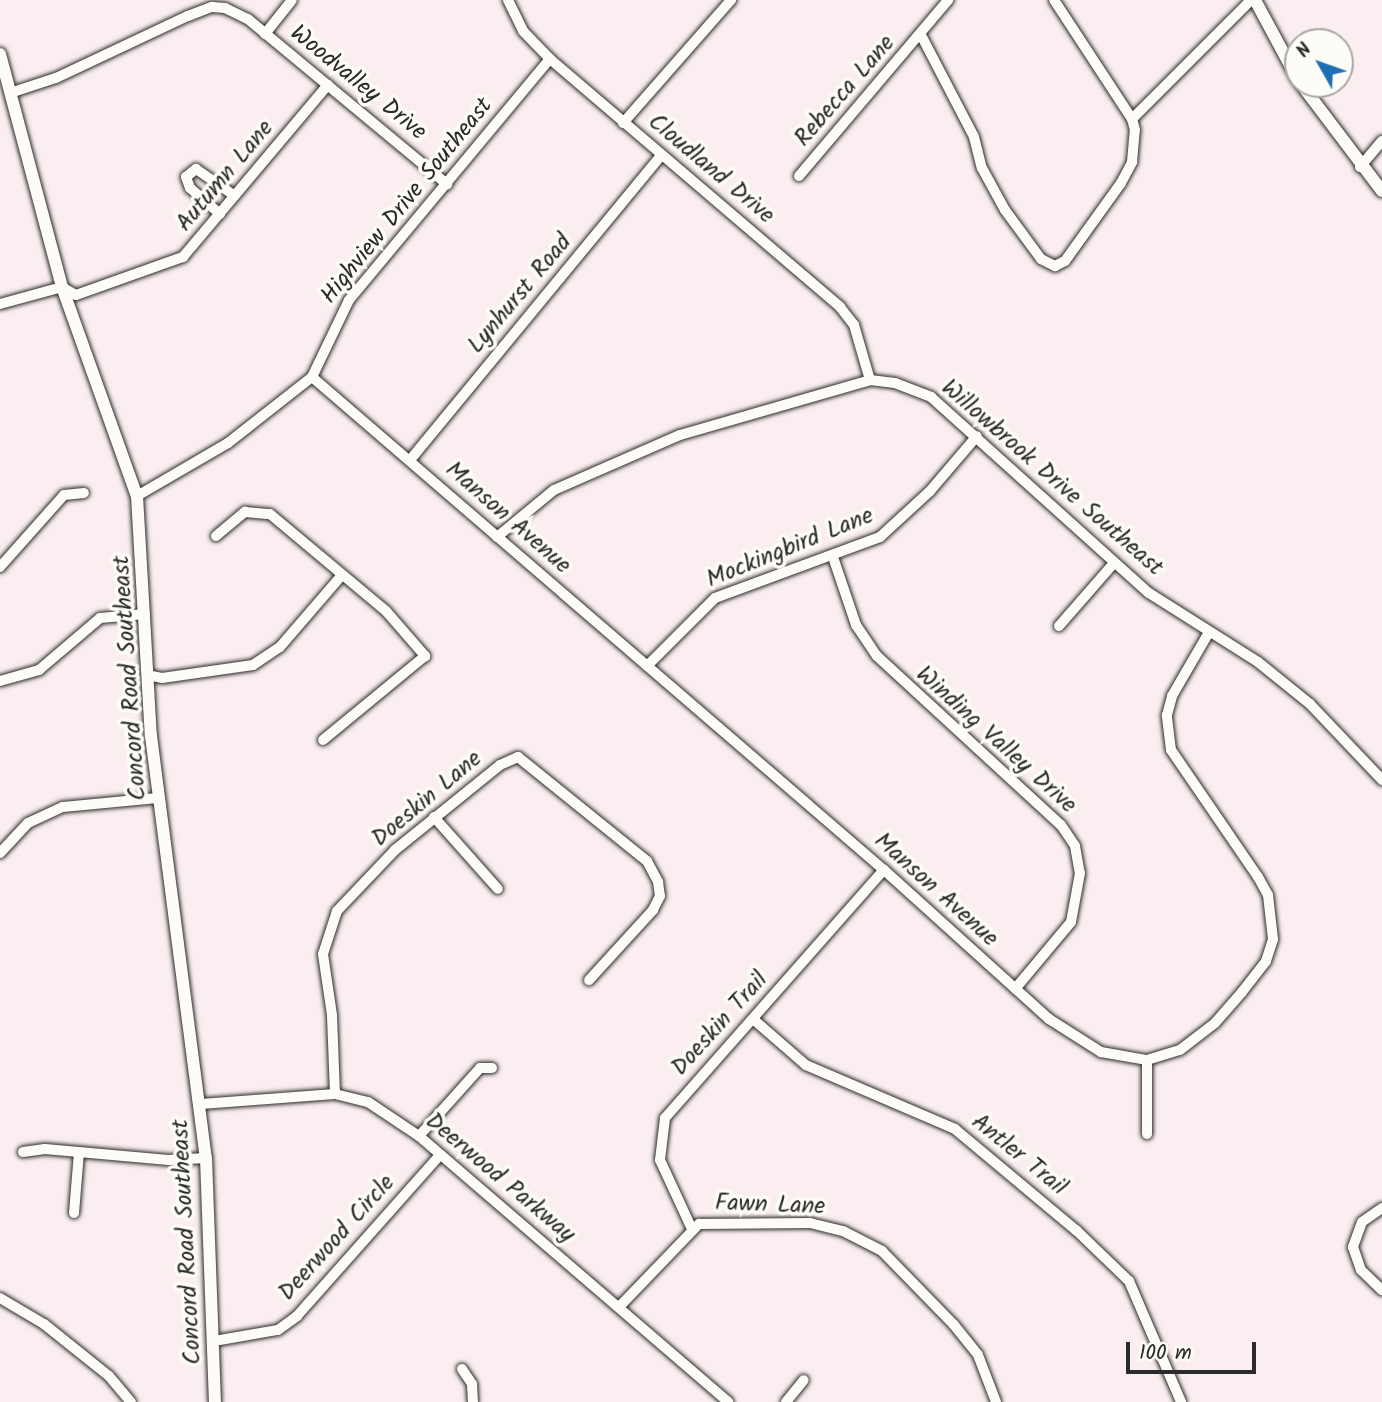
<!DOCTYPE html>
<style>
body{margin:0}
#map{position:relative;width:1382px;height:1402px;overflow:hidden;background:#faeef0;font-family:Kalam,sans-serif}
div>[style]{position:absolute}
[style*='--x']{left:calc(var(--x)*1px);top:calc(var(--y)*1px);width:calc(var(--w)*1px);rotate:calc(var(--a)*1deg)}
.roads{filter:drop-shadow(0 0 2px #2b2b2b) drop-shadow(0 0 2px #2b2b2b)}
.minor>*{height:10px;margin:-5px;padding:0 5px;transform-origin:5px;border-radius:5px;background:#fdfcf7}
.tertiary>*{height:12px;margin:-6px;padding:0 6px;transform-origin:6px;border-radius:6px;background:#fdfcf7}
span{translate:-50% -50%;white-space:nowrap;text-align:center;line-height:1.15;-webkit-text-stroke:7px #fdfcf7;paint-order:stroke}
.street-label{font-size:24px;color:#2b2b2b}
.north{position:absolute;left:1284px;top:28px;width:70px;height:70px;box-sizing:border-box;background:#fdfcf7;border:2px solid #a9a8a5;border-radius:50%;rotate:310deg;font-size:19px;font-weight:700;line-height:28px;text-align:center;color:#2b2b2b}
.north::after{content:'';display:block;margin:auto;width:24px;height:32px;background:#1f6fb2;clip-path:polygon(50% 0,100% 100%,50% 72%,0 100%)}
.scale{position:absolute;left:1126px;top:1342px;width:130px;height:32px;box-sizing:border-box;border:4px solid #2b2b2b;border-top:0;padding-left:9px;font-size:21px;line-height:24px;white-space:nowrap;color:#2b2b2b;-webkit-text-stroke:5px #fdfcf7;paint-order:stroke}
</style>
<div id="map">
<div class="roads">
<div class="minor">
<i style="--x:508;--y:0;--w:34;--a:64"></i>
<i style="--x:523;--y:31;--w:39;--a:46"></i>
<i style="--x:550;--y:59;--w:382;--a:40.5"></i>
<i style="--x:840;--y:307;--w:23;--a:52"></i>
<i style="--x:854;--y:325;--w:57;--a:73.8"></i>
<i style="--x:265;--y:34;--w:43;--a:-51.5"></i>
<i style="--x:921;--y:35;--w:115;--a:62.5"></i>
<i style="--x:974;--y:137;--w:32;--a:76"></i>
<i style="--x:982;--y:168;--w:48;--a:61.3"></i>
<i style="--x:1005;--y:210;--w:61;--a:53.7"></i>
<i style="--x:1041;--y:259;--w:16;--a:27"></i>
<i style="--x:1055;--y:266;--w:11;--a:-27"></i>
<i style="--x:1065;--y:261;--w:96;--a:-54.3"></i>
<i style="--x:1121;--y:183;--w:24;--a:-62"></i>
<i style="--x:1132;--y:162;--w:32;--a:-85"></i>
<i style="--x:1135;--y:130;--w:11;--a:-105"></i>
<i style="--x:1132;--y:119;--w:142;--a:-123.2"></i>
<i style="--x:10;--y:93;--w:48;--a:-18.1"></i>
<i style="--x:56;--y:78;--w:146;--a:-25.2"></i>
<i style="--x:188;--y:16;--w:26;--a:-21"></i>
<i style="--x:212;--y:7;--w:13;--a:4"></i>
<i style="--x:225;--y:8;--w:25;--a:26"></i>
<i style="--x:248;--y:19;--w:259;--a:39.7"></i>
<i style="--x:1132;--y:119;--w:168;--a:-45"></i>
<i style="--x:623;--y:123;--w:164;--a:-48.7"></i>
<i style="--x:1360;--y:167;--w:34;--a:-50"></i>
<i style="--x:799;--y:176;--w:231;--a:-49.7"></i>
<i style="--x:220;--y:214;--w:40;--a:-139"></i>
<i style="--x:190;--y:188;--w:12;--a:-110"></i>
<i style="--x:186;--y:177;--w:13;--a:-39"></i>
<i style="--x:196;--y:169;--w:47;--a:34.7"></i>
<i style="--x:0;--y:304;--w:64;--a:-15.3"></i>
<i style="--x:62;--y:287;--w:16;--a:30"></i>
<i style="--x:76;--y:295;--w:114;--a:-19.6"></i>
<i style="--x:183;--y:257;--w:225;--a:-49.9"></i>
<i style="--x:312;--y:377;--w:755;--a:40.76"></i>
<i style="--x:884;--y:870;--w:222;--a:42.1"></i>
<i style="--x:1049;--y:1019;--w:62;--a:32.4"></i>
<i style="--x:1101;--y:1052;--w:47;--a:9.9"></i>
<i style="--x:1147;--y:1060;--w:34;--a:-17"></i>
<i style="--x:1180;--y:1050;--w:44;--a:-37.6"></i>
<i style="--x:1215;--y:1023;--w:41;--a:-48.9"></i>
<i style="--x:1242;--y:992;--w:39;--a:-52"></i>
<i style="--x:1266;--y:961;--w:23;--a:-72"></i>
<i style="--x:1273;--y:939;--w:44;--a:-96.5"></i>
<i style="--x:1268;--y:895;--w:21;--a:-119"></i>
<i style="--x:1258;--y:877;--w:154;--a:-124.4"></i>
<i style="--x:1171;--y:750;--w:35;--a:-97"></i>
<i style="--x:1167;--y:715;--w:20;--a:-75"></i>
<i style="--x:1172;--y:696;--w:72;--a:-59.9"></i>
<i style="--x:410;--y:460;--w:395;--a:-50.5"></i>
<i style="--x:137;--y:496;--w:105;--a:-30.2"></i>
<i style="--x:228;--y:443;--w:107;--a:-38.2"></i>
<i style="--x:312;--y:377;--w:85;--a:-64.3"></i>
<i style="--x:349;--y:300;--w:314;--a:-50.2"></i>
<i style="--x:216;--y:536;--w:38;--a:-40"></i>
<i style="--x:245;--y:512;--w:25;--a:5"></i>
<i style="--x:270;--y:514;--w:151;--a:39.9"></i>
<i style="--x:386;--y:611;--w:60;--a:49.1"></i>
<i style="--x:425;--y:656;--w:132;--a:140.5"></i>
<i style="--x:497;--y:537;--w:74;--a:-39.5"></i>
<i style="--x:554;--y:490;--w:137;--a:-23.6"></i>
<i style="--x:680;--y:435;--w:198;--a:-16.1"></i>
<i style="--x:870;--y:380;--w:25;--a:7"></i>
<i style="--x:895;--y:383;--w:39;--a:21"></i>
<i style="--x:931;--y:397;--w:293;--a:42"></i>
<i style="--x:1149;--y:593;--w:129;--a:32.3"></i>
<i style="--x:1258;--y:662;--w:67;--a:38.9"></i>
<i style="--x:1310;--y:704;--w:105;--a:46.5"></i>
<i style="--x:833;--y:557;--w:72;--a:71.3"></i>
<i style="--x:856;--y:625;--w:37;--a:56"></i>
<i style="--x:877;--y:656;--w:250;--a:42.6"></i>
<i style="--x:1061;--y:825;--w:25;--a:56"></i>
<i style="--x:1075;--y:846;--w:27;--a:80"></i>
<i style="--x:1080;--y:873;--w:50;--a:100.4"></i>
<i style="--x:1071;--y:922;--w:87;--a:129.9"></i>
<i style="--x:0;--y:567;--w:96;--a:-48.4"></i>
<i style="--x:64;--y:495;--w:20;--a:-6"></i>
<i style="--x:1059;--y:626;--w:84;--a:-48.9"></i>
<i style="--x:647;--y:666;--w:96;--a:-45"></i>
<i style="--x:715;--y:598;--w:176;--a:-20.3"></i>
<i style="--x:880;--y:537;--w:68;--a:-42.6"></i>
<i style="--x:930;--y:491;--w:72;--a:-49.5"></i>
<i style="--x:147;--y:675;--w:15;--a:11"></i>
<i style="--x:162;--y:678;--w:92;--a:-8.1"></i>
<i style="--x:253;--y:665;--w:32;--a:-34"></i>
<i style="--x:280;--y:647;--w:95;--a:-49.3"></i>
<i style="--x:0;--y:681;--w:41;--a:-15.8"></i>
<i style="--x:39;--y:670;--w:80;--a:-40.4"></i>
<i style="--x:100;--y:618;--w:45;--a:-5.1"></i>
<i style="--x:434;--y:817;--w:96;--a:48.4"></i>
<i style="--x:0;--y:853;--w:41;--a:-47"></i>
<i style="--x:28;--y:823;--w:38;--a:-25"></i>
<i style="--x:63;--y:807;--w:95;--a:-5.4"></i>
<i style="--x:753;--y:1019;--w:70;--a:41"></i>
<i style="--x:806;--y:1065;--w:162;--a:23.2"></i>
<i style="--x:955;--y:1129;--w:158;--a:39.9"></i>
<i style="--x:1076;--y:1230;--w:74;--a:43.9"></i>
<i style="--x:1129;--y:1281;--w:132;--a:66.7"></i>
<i style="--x:1147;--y:1060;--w:74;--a:90"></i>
<i style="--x:335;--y:1094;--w:79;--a:-92.2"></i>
<i style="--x:332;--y:1015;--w:62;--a:-98.4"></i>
<i style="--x:323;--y:954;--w:45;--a:-72"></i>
<i style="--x:337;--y:911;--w:84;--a:-46.4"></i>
<i style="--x:395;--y:850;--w:135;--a:-39"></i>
<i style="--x:500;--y:765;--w:20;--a:-24"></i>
<i style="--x:518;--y:757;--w:166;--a:38.9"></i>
<i style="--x:647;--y:861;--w:24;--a:62"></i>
<i style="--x:658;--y:882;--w:14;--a:82"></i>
<i style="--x:660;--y:896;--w:16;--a:117"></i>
<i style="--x:653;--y:910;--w:95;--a:132.4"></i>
<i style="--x:201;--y:1104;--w:134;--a:-4.3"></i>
<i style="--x:335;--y:1094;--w:34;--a:14"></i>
<i style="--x:368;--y:1102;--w:61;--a:33.7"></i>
<i style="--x:419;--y:1136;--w:408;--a:40.7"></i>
<i style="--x:419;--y:1136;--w:91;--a:-48.1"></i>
<i style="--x:480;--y:1068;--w:12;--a:0"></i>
<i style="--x:23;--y:1152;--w:22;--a:-8"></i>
<i style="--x:45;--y:1149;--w:124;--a:5.1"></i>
<i style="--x:169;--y:1160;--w:37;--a:-3"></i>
<i style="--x:1382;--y:1208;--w:24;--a:145"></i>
<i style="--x:1362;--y:1222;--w:27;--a:110"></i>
<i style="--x:1353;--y:1247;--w:24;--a:71"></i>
<i style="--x:1361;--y:1270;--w:29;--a:44"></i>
<i style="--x:74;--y:1213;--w:61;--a:-85.3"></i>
<i style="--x:691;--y:1227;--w:74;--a:-114.8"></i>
<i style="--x:660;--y:1160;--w:42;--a:-83.2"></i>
<i style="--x:665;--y:1118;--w:331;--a:-48.6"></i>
<i style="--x:0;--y:1298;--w:51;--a:30.6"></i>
<i style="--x:44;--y:1324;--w:83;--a:38.7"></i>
<i style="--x:109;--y:1376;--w:34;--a:50"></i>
<i style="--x:620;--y:1306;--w:114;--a:-46.1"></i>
<i style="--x:699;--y:1224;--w:111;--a:-0.5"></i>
<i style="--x:810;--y:1223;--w:34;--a:14"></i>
<i style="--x:843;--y:1231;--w:44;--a:27.1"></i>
<i style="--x:882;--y:1251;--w:103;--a:45.8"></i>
<i style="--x:954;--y:1325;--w:38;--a:51"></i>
<i style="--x:978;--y:1355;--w:50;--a:69"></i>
<i style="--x:214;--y:1341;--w:65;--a:-9.8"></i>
<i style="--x:278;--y:1330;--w:24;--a:-36"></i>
<i style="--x:297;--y:1316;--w:215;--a:-48.4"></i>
<i style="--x:462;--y:1369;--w:18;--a:56"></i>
<i style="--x:472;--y:1384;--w:18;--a:87"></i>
<i style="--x:786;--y:1402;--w:28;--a:-51"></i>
</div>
<div class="tertiary">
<i style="--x:1255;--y:0;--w:91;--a:61.7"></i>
<i style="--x:0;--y:54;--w:241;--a:75.1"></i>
<i style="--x:62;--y:287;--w:222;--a:70.3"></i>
<i style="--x:137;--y:496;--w:240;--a:86.7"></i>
<i style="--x:151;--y:736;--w:426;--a:82.6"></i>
<i style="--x:206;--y:1158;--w:244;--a:87.9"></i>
<i style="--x:1301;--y:84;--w:134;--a:52.9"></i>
</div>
</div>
<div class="street-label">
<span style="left:358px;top:83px;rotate:39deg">Woodvalley Drive</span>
<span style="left:845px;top:91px;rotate:-49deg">Rebecca Lane</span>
<span style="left:711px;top:169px;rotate:40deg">Cloudland Drive</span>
<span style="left:225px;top:176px;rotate:-50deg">Autumn Lane</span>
<span style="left:407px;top:201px;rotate:-51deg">Highview Drive Southeast</span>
<span style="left:520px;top:294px;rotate:-50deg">Lynhurst Road</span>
<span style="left:1052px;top:478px;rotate:41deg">Willowbrook Drive Southeast</span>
<span style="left:508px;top:518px;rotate:41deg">Manson Avenue</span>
<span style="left:790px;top:548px;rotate:-22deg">Mockingbird Lane</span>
<span style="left:130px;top:678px;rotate:-94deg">Concord Road Southeast</span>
<span style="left:996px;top:740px;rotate:42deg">Winding Valley Drive</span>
<span style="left:427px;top:799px;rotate:-40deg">Doeskin Lane</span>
<span style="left:936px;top:890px;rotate:42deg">Manson Avenue</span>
<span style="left:720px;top:1024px;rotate:-48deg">Doeskin Trail</span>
<span style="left:1019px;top:1155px;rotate:39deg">Antler Trail</span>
<span style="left:500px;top:1178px;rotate:40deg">Deerwood Parkway</span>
<span style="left:770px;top:1205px;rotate:2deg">Fawn Lane</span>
<span style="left:337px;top:1238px;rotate:-48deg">Deerwood Circle</span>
<span style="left:187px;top:1242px;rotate:-93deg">Concord Road Southeast</span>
</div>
<div class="north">N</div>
<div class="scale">100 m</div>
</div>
